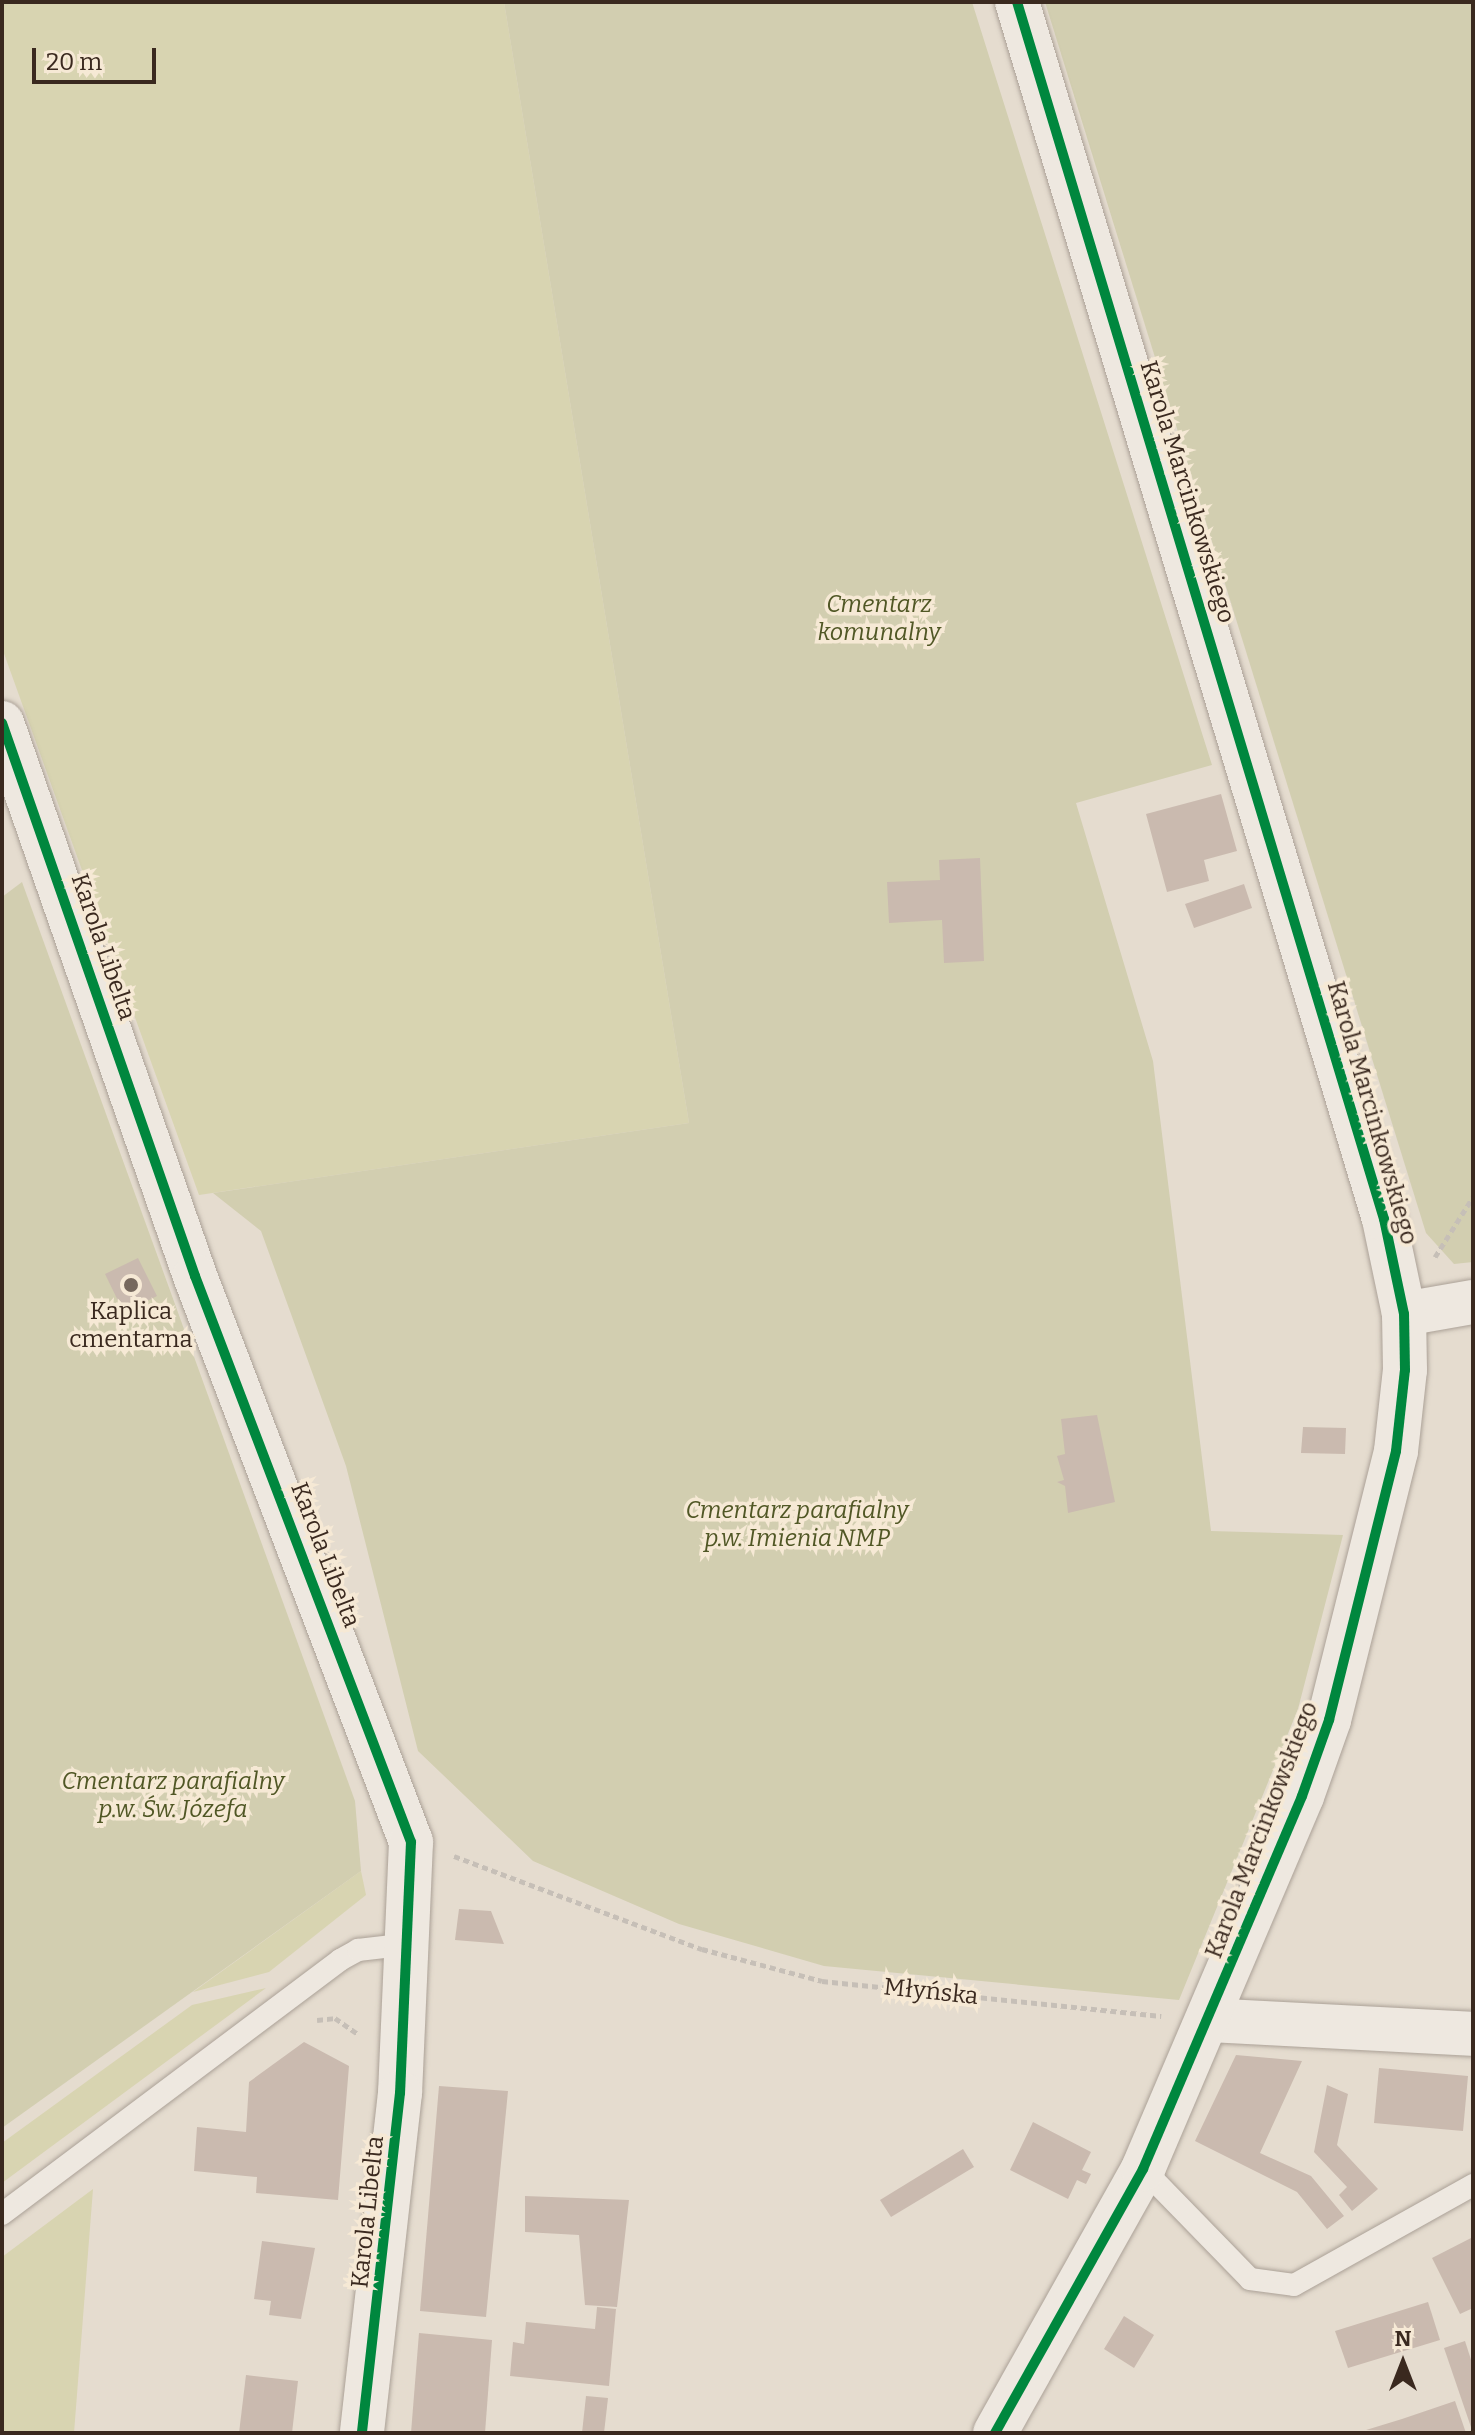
<!DOCTYPE html>
<meta charset="utf-8">
<style>
body{margin:0}
#map{position:relative;width:1475px;height:2435px;overflow:hidden;background:#e5dccf;font-family:Bitter,serif}
div>[style]{position:absolute}
[style*='--x']{left:calc(var(--x)*1px);top:calc(var(--y)*1px);width:calc(var(--w)*1px);rotate:calc(var(--a)*1deg)}
.green>*{inset:0;background:#d8d4b1}
.cemetery>*{inset:0;background:#d2ceb0}
.building>*{inset:0;background:#cabaaf}
.path>*{height:5px;margin-top:-2.5px;transform-origin:0;background:repeating-linear-gradient(90deg,#c6bfb7 0 6px,transparent 0 10px)}
.roads{filter:drop-shadow(0 0 2px #aba197) drop-shadow(0 0 2px #aba197)}
.lane>*{height:22px;margin:-11px;padding:0 11px;transform-origin:11px;border-radius:11px;background:#eee8e0}
.street>*{height:44px;margin:-22px;padding:0 22px;transform-origin:22px;border-radius:22px;background:#eee8e0}
.secondary>*{height:44px;margin:-22px;padding:0 22px;transform-origin:22px;border-radius:22px;background:#eee8e0}
.cycleway>*{height:10px;margin:-5px;padding:0 5px;transform-origin:5px;border-radius:5px;background:#00873e}
.dots>*{width:22px;height:22px;translate:-50% -50%;box-sizing:border-box;border:4px solid #f6e9d5;border-radius:50%}
span{translate:-50% -50%;white-space:nowrap;text-align:center;line-height:1.15;-webkit-text-stroke:7px #f6e9d5;paint-order:stroke}
.street-label{font-size:24px;color:#3a291f}
.park-label{font-size:24px;color:#505725;font-style:italic}
.poi-label{font-size:24px;color:#3a291f}
.frame{position:absolute;inset:0;border:4px solid #3a291f;pointer-events:none}
.north{position:absolute;left:1363px;top:2323px;width:80px;height:80px;-webkit-text-stroke:6px #f6e9d5;paint-order:stroke;rotate:0deg;font-size:22px;font-weight:700;line-height:32px;text-align:center;color:#3a291f}
.north::after{content:'';display:block;margin:auto;width:28px;height:36px;background:#3a291f;clip-path:polygon(50% 0,100% 100%,50% 72%,0 100%)}
.scale{position:absolute;left:32px;top:48px;width:124px;height:36px;box-sizing:border-box;border:4px solid #3a291f;border-top:0;padding-left:10px;font-size:24px;line-height:28px;white-space:nowrap;color:#3a291f;-webkit-text-stroke:6px #f6e9d5;paint-order:stroke}
</style>
<div id="map">
<div class="green">
<i style="clip-path:polygon(2px 2px,504px 2px,689px 1123px,199px 1195px,2px 648px)"></i>
<i style="clip-path:polygon(361px 1871px,366px 1895px,269px 1972px,193px 1992px)"></i>
<i style="clip-path:polygon(266px 1988px,2px 2183px,2px 2143px,192px 2005px)"></i>
<i style="clip-path:polygon(93px 2189px,74px 2433px,2px 2433px,2px 2257px)"></i>
</div>
<div class="cemetery">
<i style="clip-path:polygon(504px 2px,972px 2px,1212px 765px,1076px 803px,1153px 1061px,1211px 1531px,1343px 1535px,1298px 1709px,1179px 2000px,824px 1966px,679px 1924px,533px 1861px,418px 1751px,346px 1466px,261px 1231px,213px 1193px,689px 1123px)"></i>
<i style="clip-path:polygon(1045px 2px,1473px 2px,1473px 1262px,1454px 1264px,1426px 1233px)"></i>
<i style="clip-path:polygon(22px 882px,355px 1801px,361px 1871px,2px 2128px,2px 897px)"></i>
</div>
<div class="building">
<i style="clip-path:polygon(1221px 794px,1237px 851px,1204px 860px,1209px 881px,1167px 892px,1146px 814px)"></i>
<i style="clip-path:polygon(980px 858px,984px 961px,944px 963px,942px 920px,889px 923px,887px 882px,940px 880px,939px 860px)"></i>
<i style="clip-path:polygon(1244px 884px,1252px 908px,1194px 928px,1185px 904px)"></i>
<i style="clip-path:polygon(138px 1258px,157px 1296px,124px 1313px,105px 1274px)"></i>
<i style="clip-path:polygon(1097px 1415px,1115px 1502px,1068px 1513px,1065px 1486px,1057px 1482px,1064px 1480px,1057px 1456px,1065px 1454px,1061px 1419px)"></i>
<i style="clip-path:polygon(1303px 1427px,1346px 1428px,1345px 1454px,1301px 1453px)"></i>
<i style="clip-path:polygon(459px 1909px,491px 1911px,504px 1944px,455px 1940px)"></i>
<i style="clip-path:polygon(304px 2042px,349px 2066px,338px 2200px,256px 2193px,257px 2177px,194px 2171px,197px 2127px,246px 2132px,249px 2082px)"></i>
<i style="clip-path:polygon(1236px 2055px,1302px 2061px,1260px 2153px,1311px 2176px,1344px 2216px,1327px 2229px,1297px 2192px,1195px 2141px)"></i>
<i style="clip-path:polygon(1379px 2068px,1468px 2076px,1463px 2131px,1374px 2123px)"></i>
<i style="clip-path:polygon(1327px 2085px,1348px 2094px,1337px 2145px,1378px 2189px,1352px 2211px,1339px 2195px,1347px 2187px,1314px 2152px)"></i>
<i style="clip-path:polygon(439px 2086px,508px 2091px,486px 2317px,420px 2311px)"></i>
<i style="clip-path:polygon(1033px 2122px,1091px 2152px,1082px 2170px,1091px 2174px,1086px 2184px,1077px 2180px,1068px 2199px,1010px 2170px)"></i>
<i style="clip-path:polygon(963px 2149px,974px 2167px,891px 2217px,880px 2200px)"></i>
<i style="clip-path:polygon(525px 2196px,629px 2200px,617px 2307px,585px 2305px,579px 2235px,525px 2232px)"></i>
<i style="clip-path:polygon(1473px 2237px,1473px 2308px,1460px 2314px,1432px 2258px)"></i>
<i style="clip-path:polygon(262px 2241px,315px 2248px,301px 2319px,269px 2315px,271px 2301px,254px 2299px)"></i>
<i style="clip-path:polygon(1428px 2302px,1440px 2340px,1348px 2368px,1335px 2331px)"></i>
<i style="clip-path:polygon(597px 2307px,616px 2309px,609px 2386px,510px 2376px,513px 2342px,524px 2344px,526px 2322px,595px 2329px)"></i>
<i style="clip-path:polygon(1124px 2316px,1154px 2335px,1134px 2368px,1104px 2349px)"></i>
<i style="clip-path:polygon(419px 2333px,492px 2340px,485px 2433px,411px 2433px)"></i>
<i style="clip-path:polygon(1465px 2341px,1473px 2366px,1473px 2433px,1444px 2348px)"></i>
<i style="clip-path:polygon(246px 2375px,298px 2381px,292px 2433px,239px 2433px)"></i>
<i style="clip-path:polygon(586px 2396px,608px 2398px,604px 2433px,582px 2433px)"></i>
<i style="clip-path:polygon(1455px 2401px,1466px 2433px,1366px 2430px,1402px 2419px)"></i>
</div>
<div class="path">
<i style="--x:1435;--y:1257;--w:71;--a:-57.7"></i>
<i style="--x:454;--y:1856;--w:265;--a:20.6"></i>
<i style="--x:702;--y:1949;--w:124;--a:14.9"></i>
<i style="--x:822;--y:1981;--w:341;--a:5.9"></i>
<i style="--x:317;--y:2020;--w:18;--a:-6"></i>
<i style="--x:335;--y:2018;--w:28;--a:35"></i>
</div>
<div class="roads">
<div class="lane">
<i style="--x:1143;--y:2169;--w:153;--a:45.8"></i>
<i style="--x:1250;--y:2279;--w:44;--a:7.8"></i>
<i style="--x:1294;--y:2285;--w:205;--a:-29.2"></i>
<i style="--x:2;--y:2214;--w:423;--a:-36.9"></i>
<i style="--x:340;--y:1960;--w:21;--a:-29"></i>
<i style="--x:358;--y:1950;--w:52;--a:-6.6"></i>
</div>
<div class="street">
<i style="--x:2;--y:723;--w:586;--a:70.76"></i>
<i style="--x:195;--y:1276;--w:606;--a:69.11"></i>
<i style="--x:411;--y:1842;--w:251;--a:92.5"></i>
<i style="--x:400;--y:2093;--w:342;--a:96.4"></i>
<i style="--x:1404;--y:1314;--w:70;--a:-9.9"></i>
<i style="--x:1208;--y:2020;--w:265;--a:3"></i>
</div>
<div class="secondary">
<i style="--x:995;--y:2433;--w:303;--a:-60.7"></i>
<i style="--x:1143;--y:2169;--w:405;--a:-66.9"></i>
<i style="--x:1302;--y:1796;--w:81;--a:-70.4"></i>
<i style="--x:1329;--y:1720;--w:277;--a:-76"></i>
<i style="--x:1396;--y:1451;--w:81;--a:-83.7"></i>
<i style="--x:1405;--y:1370;--w:56;--a:-91"></i>
<i style="--x:1404;--y:1314;--w:97;--a:-101.9"></i>
<i style="--x:1384;--y:1219;--w:1271;--a:-106.78"></i>
</div>
</div>
<div class="cycleway">
<i style="--x:2;--y:723;--w:586;--a:70.76"></i>
<i style="--x:195;--y:1276;--w:606;--a:69.11"></i>
<i style="--x:411;--y:1842;--w:251;--a:92.5"></i>
<i style="--x:400;--y:2093;--w:342;--a:96.4"></i>
<i style="--x:995;--y:2433;--w:303;--a:-60.7"></i>
<i style="--x:1143;--y:2169;--w:405;--a:-66.9"></i>
<i style="--x:1302;--y:1796;--w:81;--a:-70.4"></i>
<i style="--x:1329;--y:1720;--w:277;--a:-76"></i>
<i style="--x:1396;--y:1451;--w:81;--a:-83.7"></i>
<i style="--x:1405;--y:1370;--w:56;--a:-91"></i>
<i style="--x:1404;--y:1314;--w:97;--a:-101.9"></i>
<i style="--x:1384;--y:1219;--w:1271;--a:-106.78"></i>
</div>
<div class="dots">
<i style="left:131px;top:1285px;background:#76685d"></i>
</div>
<div class="street-label">
<span style="left:1187px;top:492px;rotate:73deg">Karola Marcinkowskiego</span>
<span style="left:103px;top:947px;rotate:71deg">Karola Libelta</span>
<span style="left:1372px;top:1113px;rotate:74deg">Karola Marcinkowskiego</span>
<span style="left:325px;top:1555px;rotate:69deg">Karola Libelta</span>
<span style="left:1262px;top:1830px;rotate:-69deg">Karola Marcinkowskiego</span>
<span style="left:931px;top:1992px;rotate:6deg">Młyńska</span>
<span style="left:368px;top:2212px;rotate:-84deg">Karola Libelta</span>
</div>
<div class="park-label">
<span style="left:879px;top:619px">Cmentarz<br>komunalny</span>
<span style="left:797px;top:1525px">Cmentarz parafialny<br>p.w. Imienia NMP</span>
<span style="left:173px;top:1796px">Cmentarz parafialny<br>p.w. Św. Józefa</span>
</div>
<div class="poi-label">
<span style="left:131px;top:1326px">Kaplica<br>cmentarna</span>
</div>
<div class="frame"></div>
<div class="north">N</div>
<div class="scale">20 m</div>
</div>
